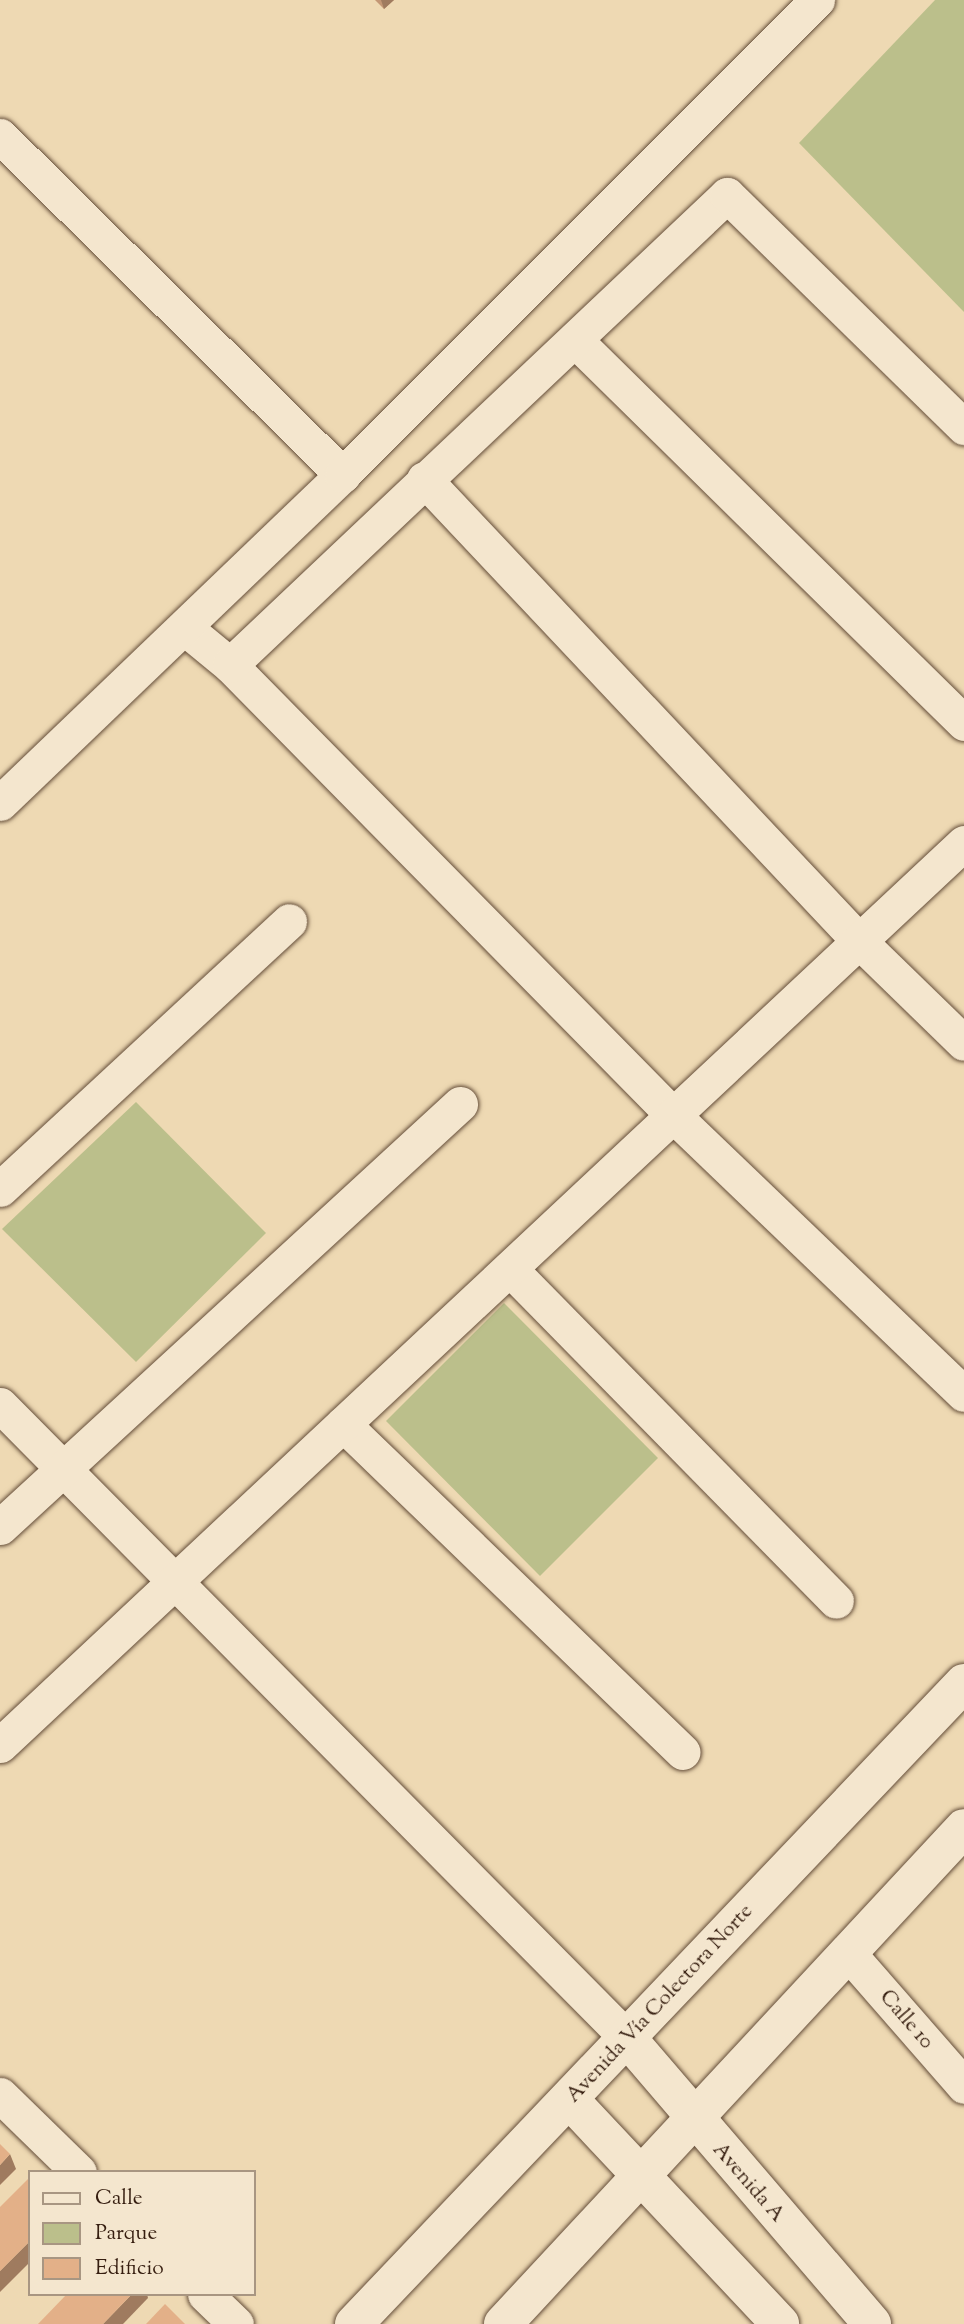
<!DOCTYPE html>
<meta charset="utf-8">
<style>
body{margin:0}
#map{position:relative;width:964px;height:2324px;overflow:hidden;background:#eed9b3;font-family:"Sorts Mill Goudy",serif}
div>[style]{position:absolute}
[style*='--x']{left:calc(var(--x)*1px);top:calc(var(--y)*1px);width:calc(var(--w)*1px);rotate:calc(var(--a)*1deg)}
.green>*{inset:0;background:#bbbf8b}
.roads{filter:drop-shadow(0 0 2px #644d39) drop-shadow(0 0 2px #644d39)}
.minor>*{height:35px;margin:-17.5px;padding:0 17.5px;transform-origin:17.5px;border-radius:17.5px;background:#f4e6ce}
.tertiary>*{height:38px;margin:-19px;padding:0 19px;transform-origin:19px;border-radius:19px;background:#f4e6ce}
.wall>*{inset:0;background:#c39775}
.shaded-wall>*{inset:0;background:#9f7b5f}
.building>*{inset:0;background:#e3b088}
span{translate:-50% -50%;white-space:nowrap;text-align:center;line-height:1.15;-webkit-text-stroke:7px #f4e6ce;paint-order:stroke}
.street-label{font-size:21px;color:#361e10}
.legend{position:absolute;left:28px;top:2170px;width:228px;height:126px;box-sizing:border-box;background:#f4e6ce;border:2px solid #a89682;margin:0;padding:9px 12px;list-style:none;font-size:21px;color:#361e10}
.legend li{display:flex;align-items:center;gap:14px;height:35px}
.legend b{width:35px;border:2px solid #a89682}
</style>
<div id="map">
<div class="green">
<i style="clip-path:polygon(935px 0,964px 0,964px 312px,799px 143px)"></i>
<i style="clip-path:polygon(136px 1102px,266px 1233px,136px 1362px,2px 1229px)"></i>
<i style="clip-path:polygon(504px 1303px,658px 1458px,540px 1576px,386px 1421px)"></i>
</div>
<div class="roads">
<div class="minor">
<i style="--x:0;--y:136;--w:482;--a:44.7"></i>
<i style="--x:575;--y:340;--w:546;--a:44.55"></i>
<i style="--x:424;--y:479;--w:635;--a:46.72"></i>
<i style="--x:859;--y:941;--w:146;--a:44.2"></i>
<i style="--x:185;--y:628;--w:58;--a:39.4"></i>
<i style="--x:230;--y:665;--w:631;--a:45.45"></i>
<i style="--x:673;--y:1115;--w:403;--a:43.8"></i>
<i style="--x:230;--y:665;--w:684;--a:-43.4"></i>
<i style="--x:727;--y:195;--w:332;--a:44.4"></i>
<i style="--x:0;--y:803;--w:474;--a:-43.8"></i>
<i style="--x:342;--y:475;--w:672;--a:-45"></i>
<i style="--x:0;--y:1189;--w:394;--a:-42.8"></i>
<i style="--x:510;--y:1269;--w:465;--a:45.5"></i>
<i style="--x:0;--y:1405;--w:892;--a:45.27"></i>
<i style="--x:343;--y:1424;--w:472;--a:44"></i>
<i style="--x:0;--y:1527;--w:625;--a:-42.6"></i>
<i style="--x:0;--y:1745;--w:1320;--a:-43.1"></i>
<i style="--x:849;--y:1954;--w:175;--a:48.9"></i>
<i style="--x:0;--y:2095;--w:110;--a:44.3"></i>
<i style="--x:205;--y:2294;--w:43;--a:44.1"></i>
</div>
<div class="tertiary">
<i style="--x:628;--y:2039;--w:375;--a:49.4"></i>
<i style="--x:570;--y:2100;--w:307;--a:46.8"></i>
<i style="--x:354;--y:2324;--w:885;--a:-46.42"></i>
<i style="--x:503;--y:2324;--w:677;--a:-47.09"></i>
</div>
</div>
<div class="wall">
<i style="clip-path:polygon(375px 0,394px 0,384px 9px)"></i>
</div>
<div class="shaded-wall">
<i style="clip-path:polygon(381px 0,394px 0,384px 9px)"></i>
<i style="clip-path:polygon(10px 2154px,16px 2169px,0 2185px,0 2165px)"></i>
<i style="clip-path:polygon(30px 2241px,30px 2262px,0 2292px,0 2271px)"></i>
<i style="clip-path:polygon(132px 2294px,147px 2294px,148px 2298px,123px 2324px,103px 2324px)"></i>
</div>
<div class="building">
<i style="clip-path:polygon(0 2144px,10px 2154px,0 2165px)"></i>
<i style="clip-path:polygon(30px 2177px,30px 2241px,0 2271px,0 2207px)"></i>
<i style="clip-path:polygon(67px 2294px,132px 2294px,103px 2324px,38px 2324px)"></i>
<i style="clip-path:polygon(165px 2304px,185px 2324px,146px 2324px)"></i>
</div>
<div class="street-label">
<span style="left:660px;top:2004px;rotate:-47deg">Avenida Vía Colectora Norte</span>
<span style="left:906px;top:2020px;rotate:49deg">Calle 10</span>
<span style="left:748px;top:2183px;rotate:49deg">Avenida A</span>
</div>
<ul class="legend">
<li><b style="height:9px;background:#f4e6ce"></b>Calle</li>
<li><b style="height:19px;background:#bbbf8b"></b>Parque</li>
<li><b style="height:19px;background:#e3b088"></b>Edificio</li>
</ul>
</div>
